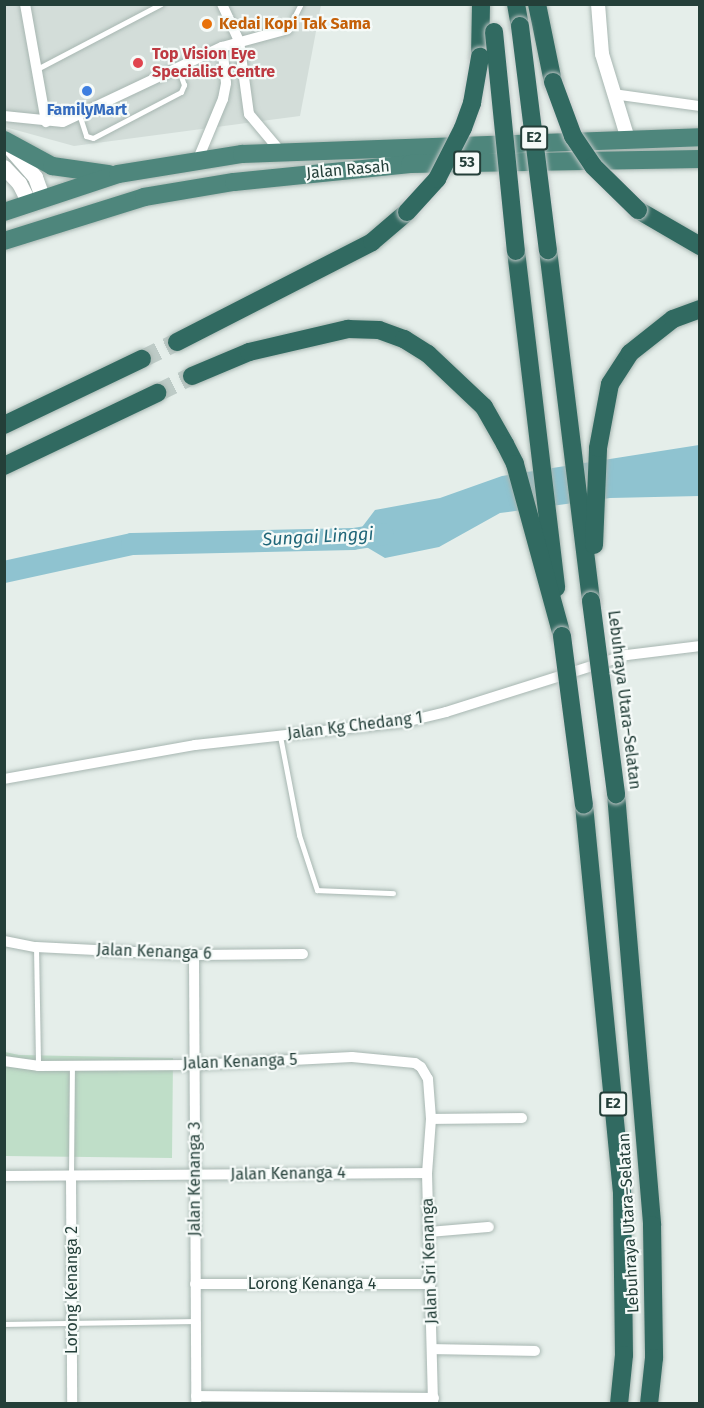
<!DOCTYPE html>
<meta charset="utf-8">
<style>
body{margin:0}
#map{position:relative;width:704px;height:1408px;overflow:hidden;background:#e5eeea;font-family:"Fira Sans",sans-serif}
div>[style]{position:absolute}
[style*='--x']{left:calc(var(--x)*1px);top:calc(var(--y)*1px);width:calc(var(--w)*1px);rotate:calc(var(--a)*1deg)}
.built>*{inset:0;background:#d3ddd9}
.green>*{inset:0;background:#bfdec8}
.water>*{inset:0;background:#8fc3d0}
.river>*{height:22px;margin:-11px;padding:0 11px;transform-origin:11px;border-radius:11px;background:#8fc3d0}
.motorway-tunnel>*{height:18px;margin-top:-9px;transform-origin:0;background:repeating-linear-gradient(90deg,#becbc7 0 18px,transparent 0 27px)}
.roads{filter:drop-shadow(0 0 2px #a7b6b1) drop-shadow(0 0 2px #a7b6b1)}
.service>*{height:5px;margin:-2.5px;padding:0 2.5px;transform-origin:2.5px;border-radius:2.5px;background:#fff}
.minor>*{height:10px;margin:-5px;padding:0 5px;transform-origin:5px;border-radius:5px;background:#fff}
.tertiary>*{height:14px;margin:-7px;padding:0 7px;transform-origin:7px;border-radius:7px;background:#fff}
.secondary>*{height:15px;margin:-7.5px;padding:0 7.5px;transform-origin:7.5px;border-radius:7.5px;background:#fff}
.trunk>*{height:18px;margin:-9px;padding:0 9px;transform-origin:9px;border-radius:9px;background:#4e867c}
.motorway>*{height:18px;margin:-9px;padding:0 9px;transform-origin:9px;border-radius:9px;background:#316a61}
.bridges{filter:drop-shadow(0 0 2px #c2c9c8) drop-shadow(0 0 2px #c2c9c8)}
.motorway-bridge>*{height:18px;margin:-9px;padding:0 9px;transform-origin:9px;border-radius:9px;background:#316a61}
.dots>*{width:16px;height:16px;translate:-50% -50%;box-sizing:border-box;border:3px solid #f5faf8;border-radius:50%}
span{translate:-50% -50%;white-space:nowrap;text-align:center;line-height:1.15;-webkit-text-stroke:4.5px #f5faf8;paint-order:stroke}
.shield-label span{padding:2px 4px;background:#f5faf8;border:2px solid;border-radius:4px;-webkit-text-stroke-width:0}
.shield-label{font-size:15px;color:#243f39;font-weight:700}
.food-label{font-size:16px;color:#c56008;font-weight:700}
.left{translate:0 -50%;text-align:left}
.health-label{font-size:16px;color:#be3a42;font-weight:700}
.shop-label{font-size:16px;color:#366cbe;font-weight:700}
.street-label{font-size:16px;color:#243f39}
.water-label{font-size:18px;color:#206679;font-style:italic}
.frame{position:absolute;inset:0;border:6px solid #243f39;pointer-events:none}
</style>
<div id="map">
<div class="built">
<i style="clip-path:polygon(4px 5px,321px 5px,300px 116px,74px 146px,5px 127px)"></i>
</div>
<div class="green">
<i style="clip-path:polygon(5px 1052px,19px 1055px,173px 1058px,172px 1158px,5px 1156px)"></i>
</div>
<div class="water">
<i style="clip-path:polygon(699px 445px,699px 496px,610px 498px,500px 513px,439px 547px,385px 558px,353px 539px,375px 510px,440px 498px,502px 476px)"></i>
</div>
<div class="river">
<i style="--x:4;--y:572;--w:131;--a:-12.3"></i>
<i style="--x:132;--y:544;--w:221;--a:-1.3"></i>
<i style="--x:353;--y:539;--w:30;--a:-9"></i>
</div>
<div class="motorway-tunnel">
<i style="--x:142;--y:359;--w:39;--a:-26"></i>
<i style="--x:157;--y:393;--w:39;--a:-26"></i>
</div>
<div class="roads">
<div class="service">
<i style="--x:288;--y:29;--w:28;--a:-63"></i>
<i style="--x:37;--y:69;--w:140;--a:-27.7"></i>
<i style="--x:80;--y:117;--w:20;--a:72"></i>
<i style="--x:86;--y:136;--w:7;--a:16"></i>
<i style="--x:93;--y:138;--w:99;--a:-27.6"></i>
<i style="--x:181;--y:92;--w:8;--a:-67"></i>
<i style="--x:184;--y:85;--w:18;--a:-109"></i>
<i style="--x:280;--y:736;--w:101;--a:79.1"></i>
<i style="--x:299;--y:835;--w:58;--a:71.9"></i>
<i style="--x:317;--y:890;--w:76;--a:2.3"></i>
<i style="--x:36;--y:947;--w:119;--a:89"></i>
<i style="--x:71;--y:1175;--w:109;--a:-89.5"></i>
<i style="--x:4;--y:1324;--w:191;--a:-0.9"></i>
</div>
<div class="minor">
<i style="--x:25;--y:4;--w:120;--a:79.9"></i>
<i style="--x:222;--y:4;--w:41;--a:65.3"></i>
<i style="--x:239;--y:41;--w:74;--a:82.2"></i>
<i style="--x:249;--y:114;--w:50;--a:49.9"></i>
<i style="--x:613;--y:94;--w:88;--a:7.9"></i>
<i style="--x:4;--y:116;--w:59;--a:5.8"></i>
<i style="--x:63;--y:122;--w:176;--a:-25.3"></i>
<i style="--x:222;--y:47;--w:68;--a:-15.3"></i>
<i style="--x:198;--y:159;--w:65;--a:-67.4"></i>
<i style="--x:223;--y:99;--w:16;--a:-79"></i>
<i style="--x:226;--y:83;--w:36;--a:-96"></i>
<i style="--x:4;--y:779;--w:194;--a:-10.1"></i>
<i style="--x:195;--y:745;--w:211;--a:-6.3"></i>
<i style="--x:405;--y:722;--w:42;--a:-13.7"></i>
<i style="--x:446;--y:712;--w:190;--a:-17.5"></i>
<i style="--x:627;--y:655;--w:74;--a:-7"></i>
<i style="--x:4;--y:941;--w:33;--a:11"></i>
<i style="--x:36;--y:947;--w:158;--a:2.9"></i>
<i style="--x:194;--y:955;--w:109;--a:-0.5"></i>
<i style="--x:194;--y:955;--w:449;--a:89.7"></i>
<i style="--x:4;--y:1061;--w:34;--a:8"></i>
<i style="--x:38;--y:1066;--w:156;--a:-0.4"></i>
<i style="--x:194;--y:1065;--w:158;--a:-2.9"></i>
<i style="--x:352;--y:1057;--w:63;--a:5.4"></i>
<i style="--x:415;--y:1063;--w:7;--a:34"></i>
<i style="--x:421;--y:1067;--w:14;--a:60"></i>
<i style="--x:428;--y:1079;--w:40;--a:85.7"></i>
<i style="--x:431;--y:1119;--w:54;--a:94.2"></i>
<i style="--x:427;--y:1173;--w:231;--a:88.5"></i>
<i style="--x:431;--y:1119;--w:91;--a:-0.6"></i>
<i style="--x:4;--y:1176;--w:423;--a:-0.4"></i>
<i style="--x:71;--y:1176;--w:228;--a:89.7"></i>
<i style="--x:428;--y:1232;--w:61;--a:-4.7"></i>
<i style="--x:195;--y:1284;--w:234;--a:0"></i>
<i style="--x:433;--y:1349;--w:102;--a:1.1"></i>
<i style="--x:196;--y:1396;--w:238;--a:0.5"></i>
</div>
<div class="tertiary">
<i style="--x:598;--y:4;--w:50;--a:85.4"></i>
<i style="--x:602;--y:54;--w:89;--a:73"></i>
</div>
<div class="secondary">
<i style="--x:9;--y:147;--w:40;--a:49"></i>
<i style="--x:35;--y:177;--w:23;--a:70"></i>
<i style="--x:4;--y:167;--w:22;--a:47"></i>
<i style="--x:19;--y:183;--w:22;--a:63"></i>
</div>
<div class="trunk">
<i style="--x:4;--y:140;--w:55;--a:28.4"></i>
<i style="--x:52;--y:166;--w:58;--a:8"></i>
<i style="--x:4;--y:212;--w:120;--a:-18.4"></i>
<i style="--x:118;--y:174;--w:126;--a:-9.2"></i>
<i style="--x:242;--y:154;--w:458;--a:-2.1"></i>
<i style="--x:4;--y:241;--w:147;--a:-17.4"></i>
<i style="--x:144;--y:197;--w:91;--a:-9.5"></i>
<i style="--x:234;--y:182;--w:177;--a:-5.8"></i>
<i style="--x:410;--y:164;--w:290;--a:-1"></i>
</div>
<div class="motorway">
<i style="--x:516;--y:4;--w:22;--a:80"></i>
<i style="--x:537;--y:4;--w:80;--a:78.4"></i>
<i style="--x:480;--y:57;--w:53;--a:-88.9"></i>
<i style="--x:638;--y:210;--w:72;--a:30.1"></i>
<i style="--x:548;--y:250;--w:354;--a:83"></i>
<i style="--x:516;--y:251;--w:339;--a:83.2"></i>
<i style="--x:177;--y:342;--w:219;--a:-27.1"></i>
<i style="--x:372;--y:242;--w:46;--a:-40.6"></i>
<i style="--x:192;--y:376;--w:62;--a:-22.8"></i>
<i style="--x:249;--y:352;--w:102;--a:-13.1"></i>
<i style="--x:348;--y:329;--w:31;--a:2"></i>
<i style="--x:379;--y:330;--w:27;--a:20"></i>
<i style="--x:404;--y:339;--w:28;--a:32"></i>
<i style="--x:428;--y:354;--w:77;--a:43.4"></i>
<i style="--x:484;--y:407;--w:43;--a:60.4"></i>
<i style="--x:505;--y:444;--w:22;--a:63"></i>
<i style="--x:515;--y:464;--w:178;--a:74.7"></i>
<i style="--x:4;--y:425;--w:153;--a:-25.6"></i>
<i style="--x:4;--y:466;--w:170;--a:-25.5"></i>
<i style="--x:594;--y:545;--w:97;--a:-87.6"></i>
<i style="--x:598;--y:448;--w:65;--a:-79.4"></i>
<i style="--x:610;--y:384;--w:37;--a:-57"></i>
<i style="--x:630;--y:353;--w:55;--a:-38.3"></i>
<i style="--x:673;--y:319;--w:29;--a:-20"></i>
<i style="--x:616;--y:794;--w:433;--a:85.2"></i>
<i style="--x:652;--y:1225;--w:133;--a:89.1"></i>
<i style="--x:654;--y:1358;--w:46;--a:96.2"></i>
<i style="--x:584;--y:805;--w:390;--a:84.4"></i>
<i style="--x:622;--y:1193;--w:162;--a:89.3"></i>
<i style="--x:624;--y:1355;--w:49;--a:95.8"></i>
</div>
</div>
<div class="bridges">
<div class="motorway-bridge">
<i style="--x:520;--y:26;--w:226;--a:82.9"></i>
<i style="--x:494;--y:32;--w:220;--a:84.3"></i>
<i style="--x:553;--y:82;--w:58;--a:69.7"></i>
<i style="--x:573;--y:136;--w:36;--a:56"></i>
<i style="--x:593;--y:166;--w:63;--a:44.4"></i>
<i style="--x:407;--y:212;--w:45;--a:-47.7"></i>
<i style="--x:437;--y:179;--w:57;--a:-63"></i>
<i style="--x:463;--y:128;--w:27;--a:-70"></i>
<i style="--x:472;--y:103;--w:47;--a:-80.1"></i>
<i style="--x:591;--y:601;--w:195;--a:82.6"></i>
<i style="--x:562;--y:636;--w:170;--a:82.6"></i>
</div>
</div>
<div class="dots">
<i style="left:207px;top:24px;background:#e8710a"></i>
<i style="left:138px;top:63px;background:#e0444e"></i>
<i style="left:87px;top:91px;background:#3f7fe0"></i>
</div>
<div class="shield-label">
<span style="left:534px;top:138px">E2</span>
<span style="left:467px;top:163px">53</span>
<span style="left:613px;top:1104px">E2</span>
</div>
<div class="food-label">
<span class="left" style="left:219px;top:24px">Kedai Kopi Tak Sama</span>
</div>
<div class="health-label">
<span class="left" style="left:152px;top:63px">Top Vision Eye<br>Specialist Centre</span>
</div>
<div class="shop-label">
<span style="left:87px;top:110px">FamilyMart</span>
</div>
<div class="street-label">
<span style="left:348px;top:170px;rotate:-5deg">Jalan Rasah</span>
<span style="left:624px;top:700px;rotate:83deg">Lebuhraya Utara–Selatan</span>
<span style="left:355px;top:726px;rotate:-7deg">Jalan Kg Chedang 1</span>
<span style="left:154px;top:952px;rotate:2deg">Jalan Kenanga 6</span>
<span style="left:240px;top:1062px;rotate:-2deg">Jalan Kenanga 5</span>
<span style="left:288px;top:1174px;rotate:-1deg">Jalan Kenanga 4</span>
<span style="left:195px;top:1179px;rotate:-90deg">Jalan Kenanga 3</span>
<span style="left:629px;top:1223px;rotate:-93deg">Lebuhraya Utara–Selatan</span>
<span style="left:430px;top:1261px;rotate:-92deg">Jalan Sri Kenanga</span>
<span style="left:312px;top:1284px">Lorong Kenanga 4</span>
<span style="left:72px;top:1290px;rotate:-90deg">Lorong Kenanga 2</span>
</div>
<div class="water-label">
<span style="left:318px;top:537px;rotate:-3deg">Sungai Linggi</span>
</div>
<div class="frame"></div>
</div>
